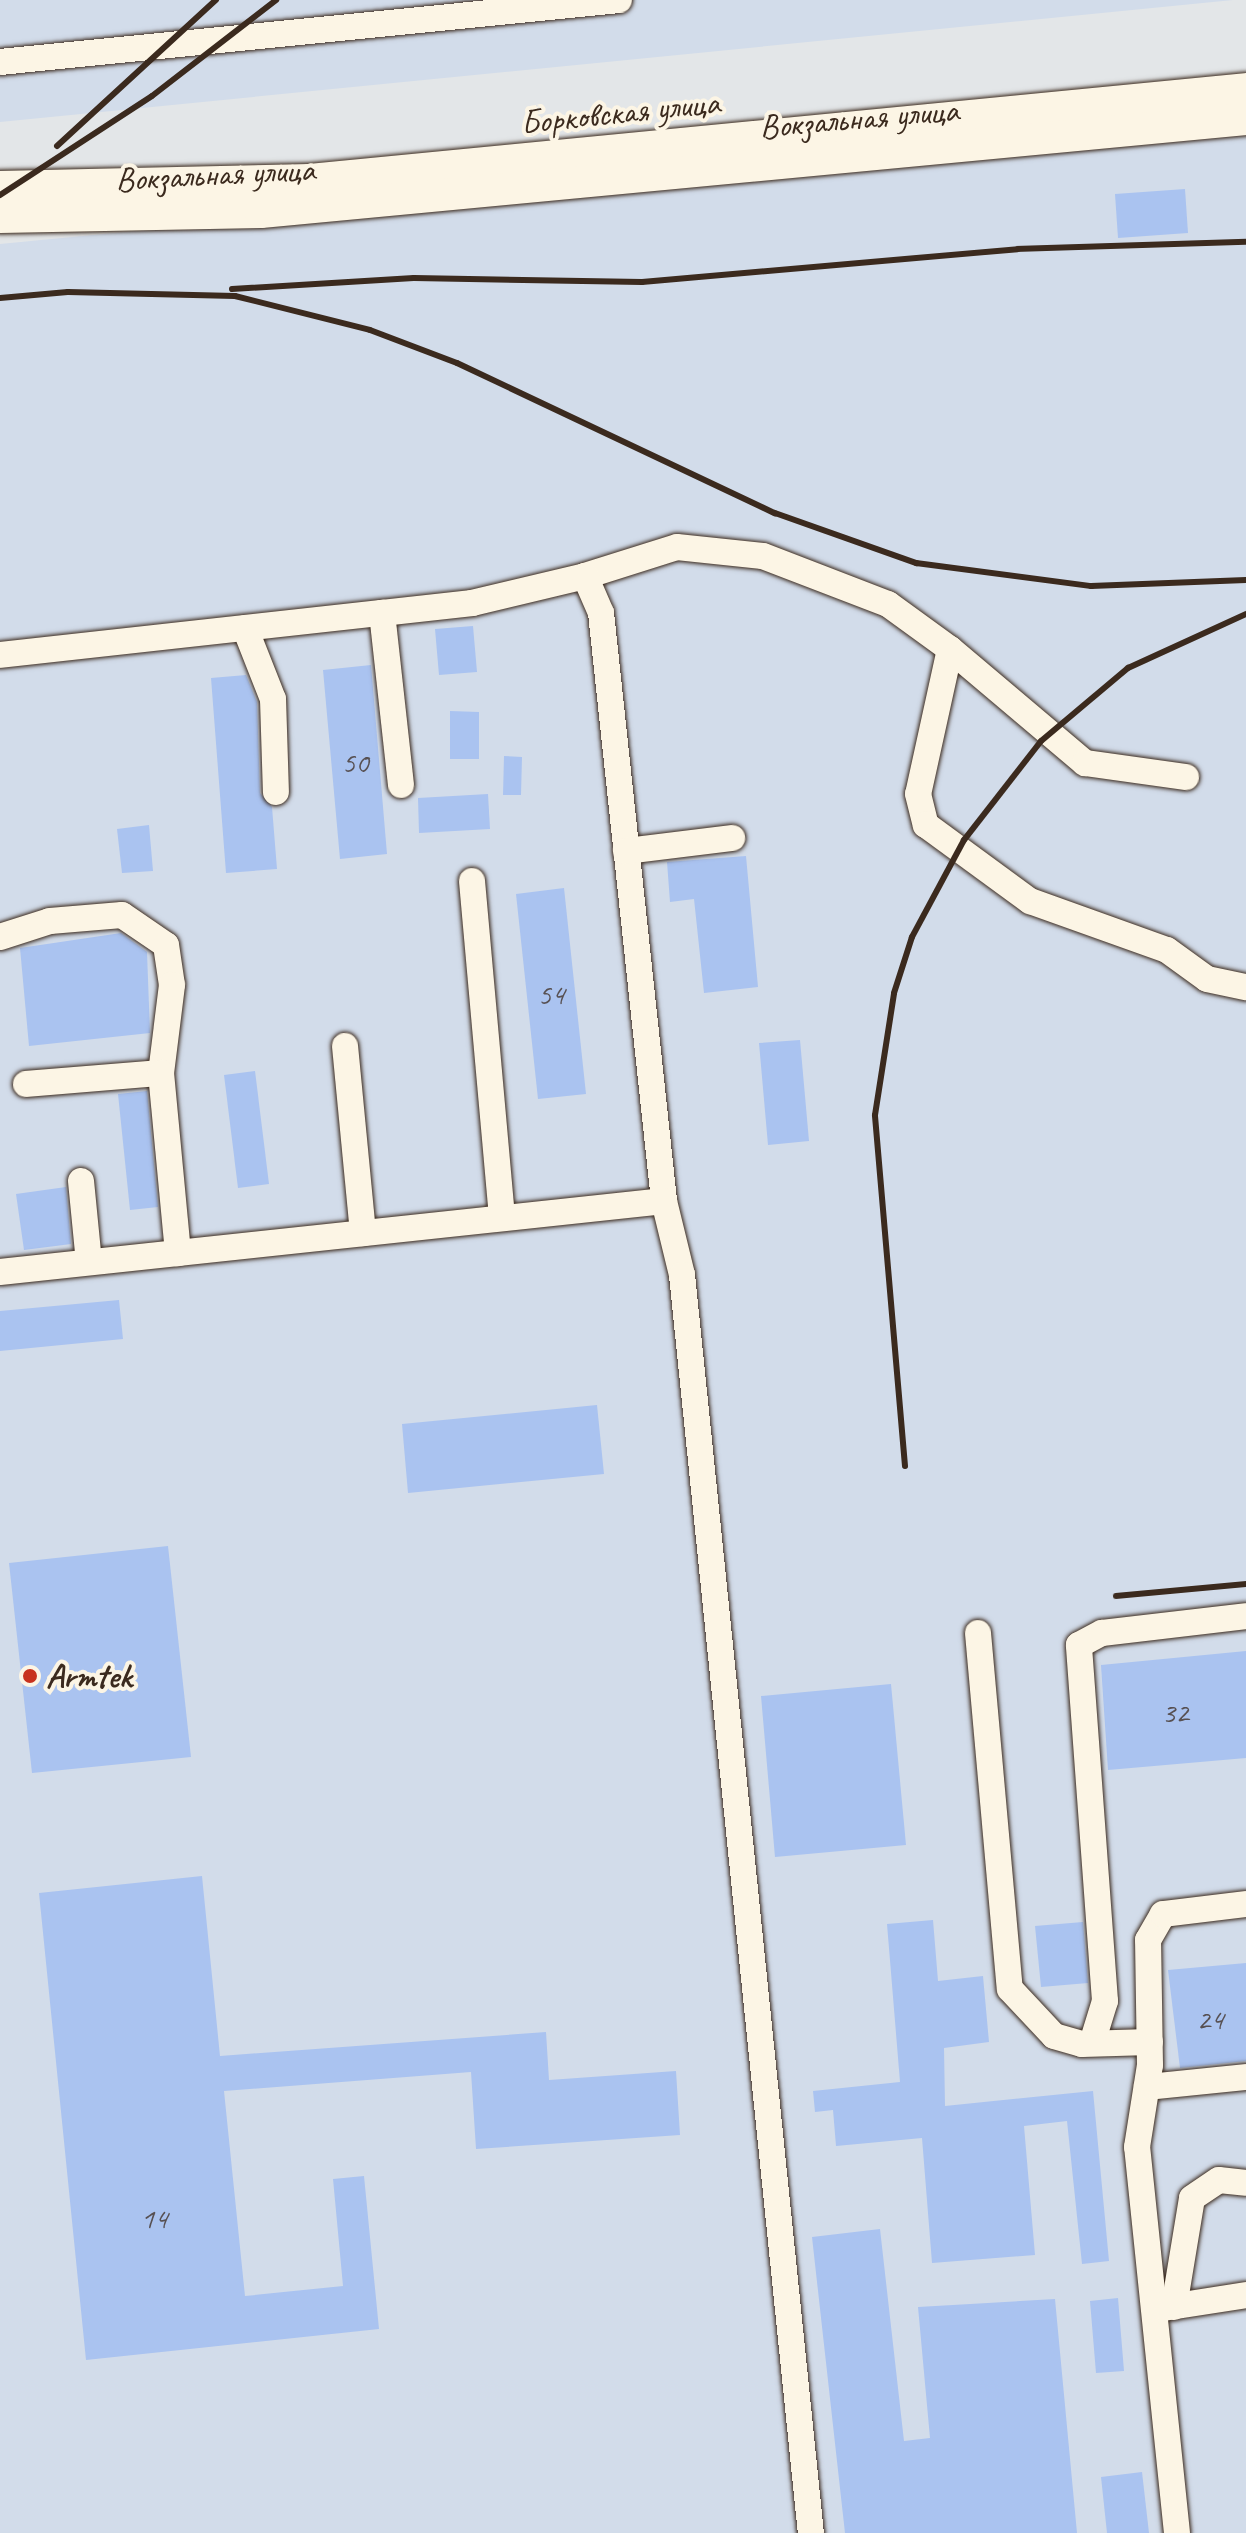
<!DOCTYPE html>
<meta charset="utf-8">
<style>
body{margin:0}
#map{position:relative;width:1246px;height:2533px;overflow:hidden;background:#e3e6e8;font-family:Caveat,sans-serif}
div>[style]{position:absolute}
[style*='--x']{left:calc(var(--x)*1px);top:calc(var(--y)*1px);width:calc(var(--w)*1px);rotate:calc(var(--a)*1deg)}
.built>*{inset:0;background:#d2dcea}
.building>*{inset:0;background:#aac3f0}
.roads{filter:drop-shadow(0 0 2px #3b2a1e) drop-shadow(0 0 2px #3b2a1e)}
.minor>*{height:26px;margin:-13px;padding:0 13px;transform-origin:13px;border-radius:13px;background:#fcf5e5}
.major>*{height:32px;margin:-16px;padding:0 16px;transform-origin:16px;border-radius:16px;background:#fcf5e5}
.rail>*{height:6px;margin:-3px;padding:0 3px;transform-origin:3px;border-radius:3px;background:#3b2a1e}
.dots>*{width:22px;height:22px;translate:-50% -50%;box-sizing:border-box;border:4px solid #fcf5e5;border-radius:50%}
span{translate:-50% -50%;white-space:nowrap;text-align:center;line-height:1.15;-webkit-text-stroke:8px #fcf5e5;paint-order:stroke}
.number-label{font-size:30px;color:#575052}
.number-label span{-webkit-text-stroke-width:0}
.street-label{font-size:34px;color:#3b2a1e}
.poi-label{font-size:34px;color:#3b2a1e;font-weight:700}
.left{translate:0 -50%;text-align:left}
</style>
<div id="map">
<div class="built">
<i style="clip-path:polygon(0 0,1233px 0,0 122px)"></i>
<i style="clip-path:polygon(1246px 124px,1246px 2533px,0 2533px,0 244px)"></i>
</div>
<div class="building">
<i style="clip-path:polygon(1185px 189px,1188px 233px,1118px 238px,1115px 194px)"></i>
<i style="clip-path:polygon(473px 626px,477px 672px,439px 675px,435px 629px)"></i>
<i style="clip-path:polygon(371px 665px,387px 854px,340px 859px,323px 670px)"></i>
<i style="clip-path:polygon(246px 675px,257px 702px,260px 793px,272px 807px,277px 869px,226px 873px,211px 678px)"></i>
<i style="clip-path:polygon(450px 711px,479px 712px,479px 759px,450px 759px)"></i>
<i style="clip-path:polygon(504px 756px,522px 757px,521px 795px,503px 795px)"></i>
<i style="clip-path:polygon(488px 794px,490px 829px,419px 833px,418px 798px)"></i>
<i style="clip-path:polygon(149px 825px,153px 871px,122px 873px,117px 829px)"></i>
<i style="clip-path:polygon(746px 856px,758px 987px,704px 993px,694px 899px,670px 902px,667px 862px)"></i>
<i style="clip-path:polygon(564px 888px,586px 1094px,538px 1099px,516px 894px)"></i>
<i style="clip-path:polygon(121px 933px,147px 952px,150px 1033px,29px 1046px,20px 948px)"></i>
<i style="clip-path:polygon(800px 1040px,809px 1141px,768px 1145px,759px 1043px)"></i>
<i style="clip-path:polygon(255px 1071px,269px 1184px,238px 1188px,224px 1075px)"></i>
<i style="clip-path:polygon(147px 1091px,158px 1207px,130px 1210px,118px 1094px)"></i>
<i style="clip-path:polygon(66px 1187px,71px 1244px,24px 1250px,16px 1194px)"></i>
<i style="clip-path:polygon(119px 1300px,123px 1339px,0 1351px,0 1311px)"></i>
<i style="clip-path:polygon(597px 1405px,604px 1474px,408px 1493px,402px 1424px)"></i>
<i style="clip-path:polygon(168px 1546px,191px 1757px,32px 1773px,9px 1563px)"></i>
<i style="clip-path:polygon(1246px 1651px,1246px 1758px,1108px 1770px,1101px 1665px)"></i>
<i style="clip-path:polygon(891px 1684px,906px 1845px,775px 1857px,761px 1696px)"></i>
<i style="clip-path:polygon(202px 1876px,220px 2056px,546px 2032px,549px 2080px,676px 2071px,680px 2135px,476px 2149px,471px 2072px,224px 2091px,245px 2296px,343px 2286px,333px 2179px,364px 2176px,379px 2329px,86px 2360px,39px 1893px)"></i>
<i style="clip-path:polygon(933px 1920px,938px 1981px,983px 1976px,989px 2042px,944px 2048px,945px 2106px,1093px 2091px,1109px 2261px,1082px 2264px,1067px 2121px,1024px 2126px,1035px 2255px,932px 2263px,922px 2138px,836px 2146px,833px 2110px,815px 2112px,813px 2091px,900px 2082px,887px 1924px)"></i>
<i style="clip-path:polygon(1083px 1922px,1088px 1983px,1041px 1987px,1035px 1926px)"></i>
<i style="clip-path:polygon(1246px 1963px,1246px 2061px,1180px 2068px,1168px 1970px)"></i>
<i style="clip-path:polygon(880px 2229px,904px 2441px,930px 2438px,918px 2307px,1055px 2299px,1077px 2533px,845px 2533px,812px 2237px)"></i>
<i style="clip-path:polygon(1118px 2298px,1124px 2371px,1096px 2373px,1090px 2301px)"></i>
<i style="clip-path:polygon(1142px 2472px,1149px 2533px,1107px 2533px,1101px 2477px)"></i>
</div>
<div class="roads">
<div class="minor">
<i style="--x:0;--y:62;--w:622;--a:-5.72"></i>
<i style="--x:585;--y:576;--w:96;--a:-17.5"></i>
<i style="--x:677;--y:547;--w:86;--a:6"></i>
<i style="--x:763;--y:556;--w:134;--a:21"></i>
<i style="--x:888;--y:604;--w:77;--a:36"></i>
<i style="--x:950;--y:649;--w:148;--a:102.4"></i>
<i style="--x:918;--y:794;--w:32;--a:76"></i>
<i style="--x:926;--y:825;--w:129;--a:36.2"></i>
<i style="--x:1030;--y:901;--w:145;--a:19.7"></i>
<i style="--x:1167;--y:950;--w:49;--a:35.9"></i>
<i style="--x:1207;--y:979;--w:40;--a:12"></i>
<i style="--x:245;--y:628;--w:76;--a:68.5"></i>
<i style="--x:273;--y:699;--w:93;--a:88.2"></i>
<i style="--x:950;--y:649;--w:177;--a:40.2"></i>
<i style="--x:1085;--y:763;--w:102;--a:7.9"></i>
<i style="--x:0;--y:655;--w:384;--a:-6.3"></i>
<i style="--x:401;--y:785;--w:173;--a:-96.3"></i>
<i style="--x:382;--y:613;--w:91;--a:-6.3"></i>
<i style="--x:472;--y:603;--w:116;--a:-13.4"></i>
<i style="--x:585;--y:576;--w:40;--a:66.6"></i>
<i style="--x:601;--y:613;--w:591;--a:83.88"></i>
<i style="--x:626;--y:851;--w:107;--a:-7"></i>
<i style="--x:472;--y:881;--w:338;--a:84.9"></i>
<i style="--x:0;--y:937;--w:52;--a:-17.7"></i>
<i style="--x:50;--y:921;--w:72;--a:-4.8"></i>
<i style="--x:122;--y:915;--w:53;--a:34.3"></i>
<i style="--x:166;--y:945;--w:40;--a:81.5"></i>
<i style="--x:172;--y:985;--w:89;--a:97.1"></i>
<i style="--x:345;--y:1046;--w:188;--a:84.5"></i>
<i style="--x:26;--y:1084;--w:135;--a:-4.7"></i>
<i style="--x:161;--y:1073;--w:181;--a:84.6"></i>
<i style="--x:81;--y:1181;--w:81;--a:84.4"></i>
<i style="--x:0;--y:1272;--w:668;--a:-6.1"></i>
<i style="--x:664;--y:1201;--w:76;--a:76.3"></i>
<i style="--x:682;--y:1275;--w:1265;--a:84.15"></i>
<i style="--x:978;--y:1633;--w:357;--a:84.9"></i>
<i style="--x:1010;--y:1989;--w:64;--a:46.9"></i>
<i style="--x:1054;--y:2036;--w:29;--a:16"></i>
<i style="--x:1082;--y:2044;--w:68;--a:-1.7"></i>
<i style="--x:1092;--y:2043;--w:44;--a:-72.8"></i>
<i style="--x:1105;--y:2001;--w:357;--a:-94.2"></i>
<i style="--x:1079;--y:1645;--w:26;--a:-28"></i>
<i style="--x:1102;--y:1633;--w:145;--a:-6.7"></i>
<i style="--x:1147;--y:2087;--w:100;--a:-5.8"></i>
<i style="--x:1174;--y:2307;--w:110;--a:-80.6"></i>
<i style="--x:1192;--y:2198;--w:32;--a:-34"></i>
<i style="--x:1219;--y:2180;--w:27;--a:6"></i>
<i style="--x:1157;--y:2309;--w:90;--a:-8.9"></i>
<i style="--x:1177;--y:2533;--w:388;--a:-95.9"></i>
<i style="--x:1137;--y:2147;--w:83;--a:-81"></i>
<i style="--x:1150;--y:2065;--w:125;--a:-90.9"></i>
<i style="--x:1148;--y:1940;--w:30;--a:-60"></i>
<i style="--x:1163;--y:1914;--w:84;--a:-6.9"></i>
</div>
<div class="major">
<i style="--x:0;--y:187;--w:310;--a:-1.3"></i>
<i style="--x:310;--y:180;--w:940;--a:-5.55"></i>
<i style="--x:0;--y:217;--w:261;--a:-1.1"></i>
<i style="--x:261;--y:212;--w:989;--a:-5.39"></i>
</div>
</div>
<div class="rail">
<i style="--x:57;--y:146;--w:216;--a:-42.6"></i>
<i style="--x:0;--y:195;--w:181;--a:-33.1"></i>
<i style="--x:152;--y:96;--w:157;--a:-37.7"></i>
<i style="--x:232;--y:289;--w:182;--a:-3.5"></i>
<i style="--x:414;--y:278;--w:228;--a:1"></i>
<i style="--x:642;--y:282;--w:377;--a:-5"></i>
<i style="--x:1018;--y:249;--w:228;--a:-1.8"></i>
<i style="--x:0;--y:298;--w:68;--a:-5"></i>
<i style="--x:68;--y:292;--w:167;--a:1.4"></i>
<i style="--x:235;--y:296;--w:139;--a:14.1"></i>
<i style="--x:370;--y:330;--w:93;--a:20.8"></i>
<i style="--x:457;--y:363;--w:352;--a:25.3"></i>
<i style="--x:775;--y:513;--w:150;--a:19.5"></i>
<i style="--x:916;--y:563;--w:177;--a:7.5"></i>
<i style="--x:1091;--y:586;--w:155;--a:-2.2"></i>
<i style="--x:905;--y:1466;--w:352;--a:-94.9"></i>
<i style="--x:875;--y:1115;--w:123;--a:-81.1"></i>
<i style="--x:894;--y:993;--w:59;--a:-72.2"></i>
<i style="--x:912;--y:937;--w:110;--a:-61.8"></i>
<i style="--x:964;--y:840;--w:125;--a:-52.1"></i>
<i style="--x:1041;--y:741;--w:114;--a:-40"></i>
<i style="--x:1128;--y:668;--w:130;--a:-24.6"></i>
<i style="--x:1116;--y:1596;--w:131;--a:-5.3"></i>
</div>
<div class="dots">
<i style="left:30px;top:1676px;background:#c8321e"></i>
</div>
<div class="number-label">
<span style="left:355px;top:762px">50</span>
<span style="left:551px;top:994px">54</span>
<span style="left:1175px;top:1712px">32</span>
<span style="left:1210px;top:2019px">24</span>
<span style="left:154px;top:2218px">14</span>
</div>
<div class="street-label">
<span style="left:620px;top:112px;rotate:-6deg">Борковская улица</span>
<span style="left:859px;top:118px;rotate:-5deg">Вокзальная улица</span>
<span style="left:215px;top:174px;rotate:-3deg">Вокзальная улица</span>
</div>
<div class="poi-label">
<span class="left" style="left:46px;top:1676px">Armtek</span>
</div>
</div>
